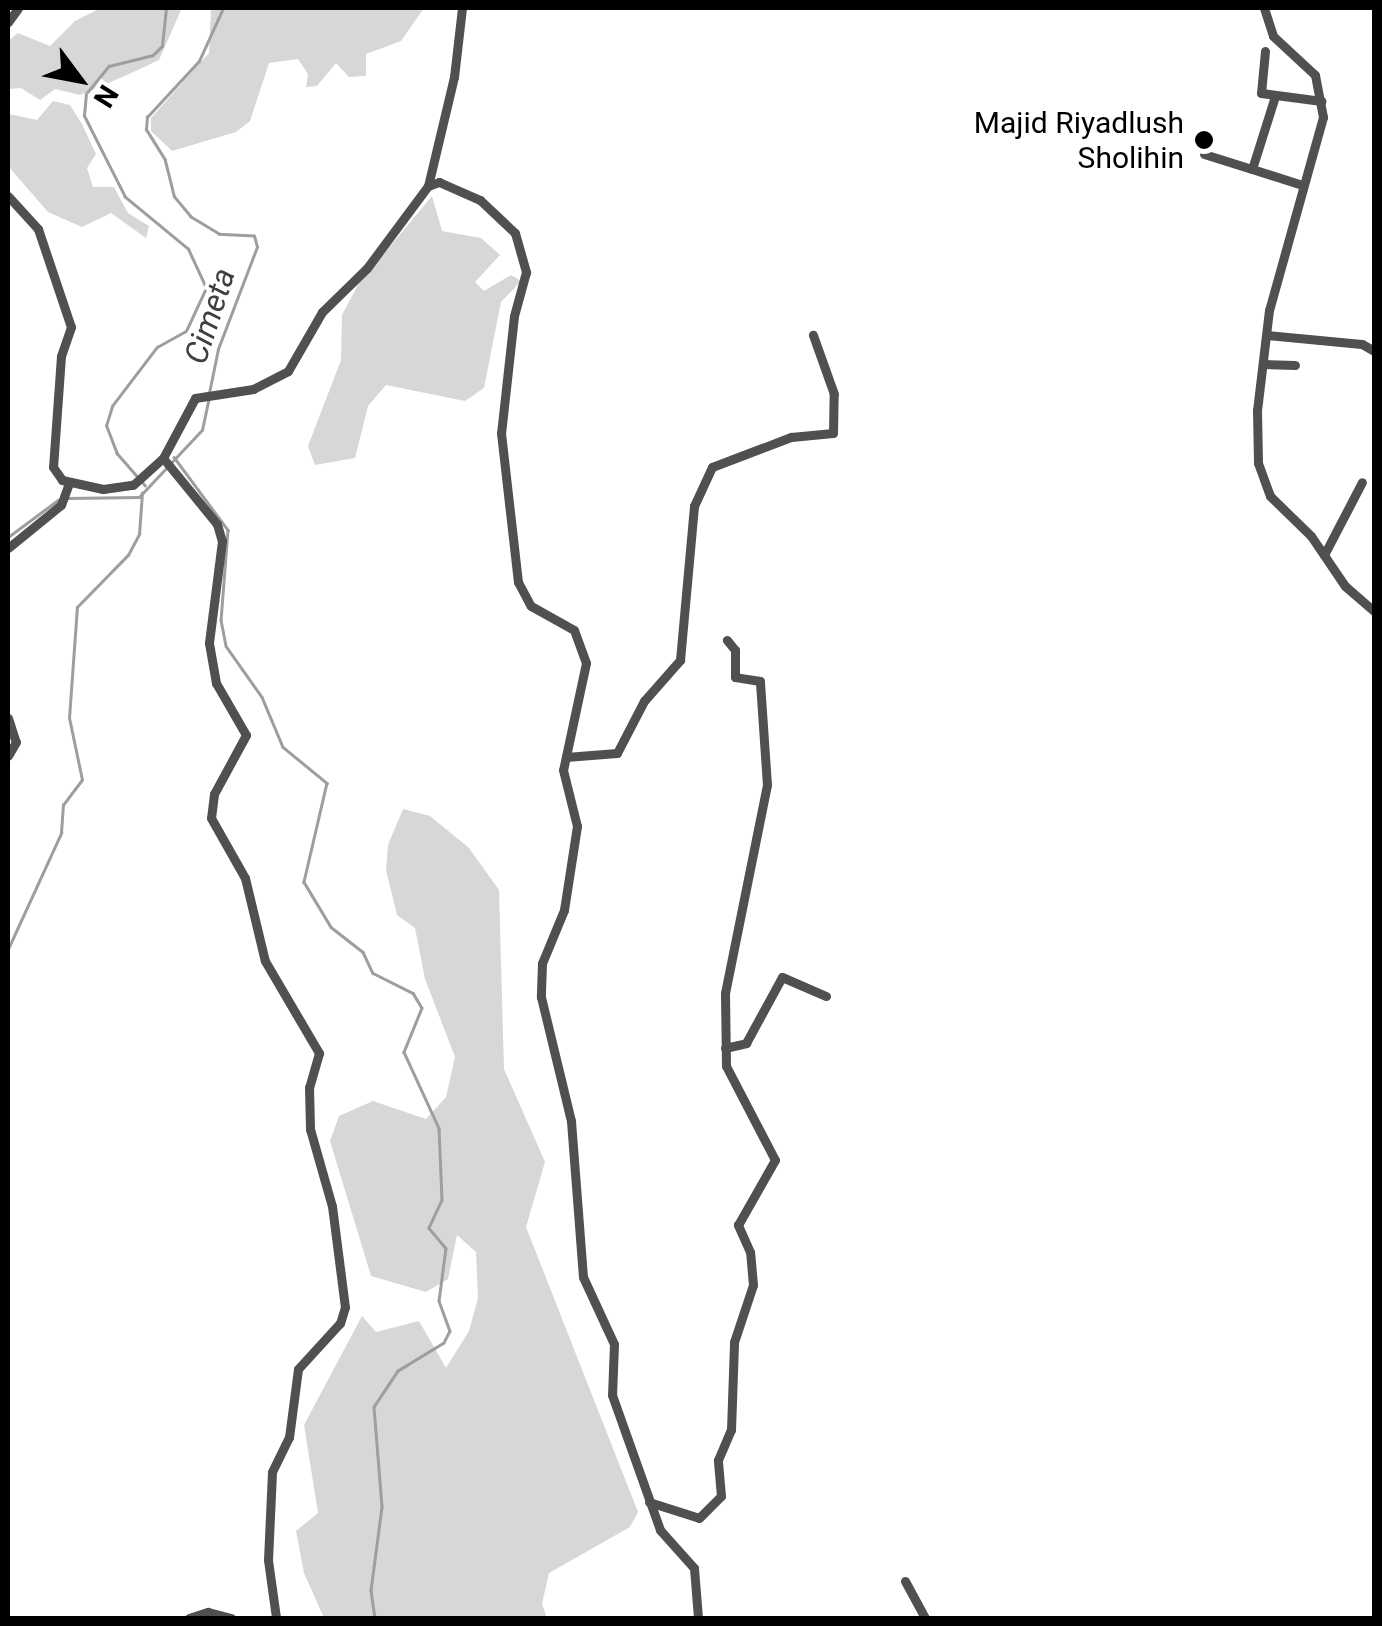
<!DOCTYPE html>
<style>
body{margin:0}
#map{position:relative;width:1382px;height:1626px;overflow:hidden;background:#fff;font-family:Roboto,sans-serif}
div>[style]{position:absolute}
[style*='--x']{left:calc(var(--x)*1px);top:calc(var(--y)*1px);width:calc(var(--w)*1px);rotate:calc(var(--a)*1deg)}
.green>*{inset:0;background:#d7d7d7}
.stream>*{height:2.5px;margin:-1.25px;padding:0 1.25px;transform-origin:1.25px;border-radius:1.25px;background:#9e9e9e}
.minor>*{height:9px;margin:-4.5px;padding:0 4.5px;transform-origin:4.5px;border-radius:4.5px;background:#505050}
.dots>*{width:28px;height:28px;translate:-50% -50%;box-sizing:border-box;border:5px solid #fff;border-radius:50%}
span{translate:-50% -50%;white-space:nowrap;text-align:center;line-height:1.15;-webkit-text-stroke:8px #fff;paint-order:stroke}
.poi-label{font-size:30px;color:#000}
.right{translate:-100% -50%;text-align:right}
.water-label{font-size:32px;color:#3f3f3f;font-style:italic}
.frame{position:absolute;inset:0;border:10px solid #000;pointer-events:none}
.north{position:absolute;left:30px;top:30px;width:100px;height:100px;-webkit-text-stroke:8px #fff;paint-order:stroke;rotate:122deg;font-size:28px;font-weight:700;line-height:40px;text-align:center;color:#000}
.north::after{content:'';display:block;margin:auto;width:35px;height:45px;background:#000;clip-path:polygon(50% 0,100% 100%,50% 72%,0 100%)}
</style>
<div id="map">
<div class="green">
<i style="clip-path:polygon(101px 8px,182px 8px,159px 60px,127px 75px,80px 95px,55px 89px,40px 100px,21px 88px,8px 89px,8px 41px,18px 33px,50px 46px,75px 21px)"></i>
<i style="clip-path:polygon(211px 8px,424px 8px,401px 41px,366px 54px,366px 76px,349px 77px,336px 63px,317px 86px,306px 87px,308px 74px,298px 59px,269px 63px,250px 121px,236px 132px,172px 151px,151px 131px,151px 118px,209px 53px)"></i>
<i style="clip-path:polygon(53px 101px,70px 105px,82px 124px,96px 154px,87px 168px,93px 187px,114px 187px,128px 213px,149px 226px,146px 238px,111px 213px,82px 227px,48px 212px,8px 166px,9px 114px,37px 120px)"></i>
<i style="clip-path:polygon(432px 196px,442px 231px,481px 238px,500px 255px,475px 282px,484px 291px,511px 275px,521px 281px,501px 302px,484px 388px,465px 401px,386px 385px,368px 406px,355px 458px,315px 465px,308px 446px,341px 360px,342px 315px,358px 285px)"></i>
<i style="clip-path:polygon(403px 809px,430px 816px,469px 848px,499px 890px,504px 1069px,545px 1162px,526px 1227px,638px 1512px,630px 1527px,549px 1573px,542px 1604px,547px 1618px,324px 1618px,304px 1573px,296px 1531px,318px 1513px,304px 1425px,362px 1316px,376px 1332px,419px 1321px,446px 1368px,469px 1331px,478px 1298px,476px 1252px,457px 1235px,448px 1279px,426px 1292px,371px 1276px,330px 1141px,339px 1116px,373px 1101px,426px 1119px,446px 1097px,455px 1057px,425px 979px,415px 928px,397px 915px,386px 870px,388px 845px)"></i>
</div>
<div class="stream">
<i style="--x:300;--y:8;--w:2;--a:0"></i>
<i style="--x:209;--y:393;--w:45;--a:-78.4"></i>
<i style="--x:218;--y:349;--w:109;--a:-69.1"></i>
<i style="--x:257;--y:247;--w:11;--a:-105"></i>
<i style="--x:254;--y:236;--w:35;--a:-177"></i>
<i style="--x:219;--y:234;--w:33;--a:-149"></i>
<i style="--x:191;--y:217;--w:26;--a:-130"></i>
<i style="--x:174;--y:197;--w:38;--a:-104"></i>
<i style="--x:165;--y:160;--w:36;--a:-122"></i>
<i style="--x:146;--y:130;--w:13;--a:-86"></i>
<i style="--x:147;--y:117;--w:76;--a:-47.1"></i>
<i style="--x:199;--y:61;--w:58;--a:-65.6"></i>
<i style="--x:174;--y:457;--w:91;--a:53.5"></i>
<i style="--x:228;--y:530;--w:90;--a:94.4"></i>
<i style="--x:221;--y:620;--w:26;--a:79"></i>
<i style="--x:226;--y:646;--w:62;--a:54.8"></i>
<i style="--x:262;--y:697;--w:54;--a:67.2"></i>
<i style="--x:283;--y:747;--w:57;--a:39.3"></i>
<i style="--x:327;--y:783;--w:102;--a:103.1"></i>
<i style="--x:304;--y:882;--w:52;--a:59"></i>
<i style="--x:331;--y:927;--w:41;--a:38"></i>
<i style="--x:363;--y:952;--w:23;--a:65"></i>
<i style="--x:373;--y:973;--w:45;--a:26.6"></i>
<i style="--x:413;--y:993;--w:17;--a:59"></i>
<i style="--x:422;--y:1008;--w:48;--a:112.2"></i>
<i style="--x:404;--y:1052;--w:84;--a:65.3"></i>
<i style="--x:439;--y:1128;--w:72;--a:87.6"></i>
<i style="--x:442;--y:1200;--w:31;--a:115"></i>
<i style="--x:429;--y:1228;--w:26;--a:50"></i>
<i style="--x:446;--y:1248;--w:53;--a:97.5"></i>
<i style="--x:439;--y:1301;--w:32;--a:70"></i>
<i style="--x:450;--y:1331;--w:13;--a:117"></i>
<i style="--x:444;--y:1343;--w:54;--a:148.7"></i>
<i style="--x:398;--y:1371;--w:43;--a:123.7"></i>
<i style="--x:374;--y:1407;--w:100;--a:85.4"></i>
<i style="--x:382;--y:1507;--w:84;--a:97.5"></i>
<i style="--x:371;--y:1590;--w:28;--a:82"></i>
<i style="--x:145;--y:486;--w:43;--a:-131.2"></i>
<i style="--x:117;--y:454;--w:30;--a:-111"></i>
<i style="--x:106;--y:426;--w:21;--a:-73"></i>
<i style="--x:112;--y:406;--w:74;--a:-52.7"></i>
<i style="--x:157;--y:347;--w:33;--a:-29"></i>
<i style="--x:186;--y:331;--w:47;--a:-65.1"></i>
<i style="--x:206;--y:288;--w:43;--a:-114.8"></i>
<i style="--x:188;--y:249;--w:82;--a:-140.5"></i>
<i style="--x:125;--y:197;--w:91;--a:-116.8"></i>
<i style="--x:84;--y:116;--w:22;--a:-85"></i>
<i style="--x:86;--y:94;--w:36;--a:-51"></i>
<i style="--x:109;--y:66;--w:45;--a:-14"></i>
<i style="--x:153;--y:55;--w:13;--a:-45"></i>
<i style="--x:162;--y:46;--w:38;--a:-84"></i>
<i style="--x:66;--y:498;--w:73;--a:-0.8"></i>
<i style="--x:139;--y:497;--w:92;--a:-46.8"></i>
<i style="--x:202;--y:430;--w:30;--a:-78"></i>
<i style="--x:8;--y:537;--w:62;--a:-36.5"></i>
<i style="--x:8;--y:949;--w:128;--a:-65.4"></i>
<i style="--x:61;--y:833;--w:28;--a:-86"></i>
<i style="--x:63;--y:805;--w:31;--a:-53"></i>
<i style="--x:82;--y:780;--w:63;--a:-101.8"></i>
<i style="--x:69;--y:718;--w:111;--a:-85.9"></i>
<i style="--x:77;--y:607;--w:73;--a:-45.6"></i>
<i style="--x:128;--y:555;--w:24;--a:-62"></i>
<i style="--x:139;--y:534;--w:41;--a:-85.8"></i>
</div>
<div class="minor">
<i style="--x:1264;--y:8;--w:29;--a:72"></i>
<i style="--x:1273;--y:36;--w:57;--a:42.9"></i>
<i style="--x:1315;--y:75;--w:43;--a:79.2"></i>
<i style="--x:1323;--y:117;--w:200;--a:105.6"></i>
<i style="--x:1269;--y:310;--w:101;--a:96.8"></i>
<i style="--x:1257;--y:410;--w:53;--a:88.9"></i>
<i style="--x:1258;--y:463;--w:35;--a:70"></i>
<i style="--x:1270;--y:496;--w:57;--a:44.3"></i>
<i style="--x:1311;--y:536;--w:60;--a:55.8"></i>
<i style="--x:1345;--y:586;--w:38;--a:41"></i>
<i style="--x:8;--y:22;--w:17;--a:-54"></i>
<i style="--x:1265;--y:51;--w:42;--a:95.4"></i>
<i style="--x:1261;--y:93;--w:61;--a:7.6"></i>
<i style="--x:1204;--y:154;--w:50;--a:17.4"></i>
<i style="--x:1252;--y:169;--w:77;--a:-72.5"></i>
<i style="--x:1252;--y:169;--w:52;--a:17.7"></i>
<i style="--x:428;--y:186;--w:112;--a:-76.6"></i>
<i style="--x:454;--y:77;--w:69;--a:-83.4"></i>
<i style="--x:8;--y:196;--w:45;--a:47.7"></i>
<i style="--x:38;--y:229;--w:103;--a:71.4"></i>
<i style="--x:71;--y:327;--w:31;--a:109"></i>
<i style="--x:61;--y:356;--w:111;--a:94.1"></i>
<i style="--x:53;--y:467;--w:16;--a:55"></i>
<i style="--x:62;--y:480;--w:42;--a:12.4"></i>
<i style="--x:103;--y:489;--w:30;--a:-8"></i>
<i style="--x:133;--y:485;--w:40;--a:-42"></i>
<i style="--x:163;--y:458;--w:68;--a:-61.9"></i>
<i style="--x:195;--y:398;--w:59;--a:-8.8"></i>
<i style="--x:253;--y:389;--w:39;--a:-27"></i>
<i style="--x:288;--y:371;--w:68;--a:-60"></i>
<i style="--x:322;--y:312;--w:63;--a:-44.4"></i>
<i style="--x:367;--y:268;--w:102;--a:-53.4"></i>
<i style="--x:428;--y:186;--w:12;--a:-20"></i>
<i style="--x:439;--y:182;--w:45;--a:23.7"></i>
<i style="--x:480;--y:200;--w:48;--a:43.3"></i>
<i style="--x:515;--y:233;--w:41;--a:74.2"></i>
<i style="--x:526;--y:272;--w:46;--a:105.3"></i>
<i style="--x:514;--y:316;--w:118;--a:96.3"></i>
<i style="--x:501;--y:433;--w:150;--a:83.5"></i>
<i style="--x:518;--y:582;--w:27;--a:62"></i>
<i style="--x:531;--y:606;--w:49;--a:29.2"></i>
<i style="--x:574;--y:630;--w:35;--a:70"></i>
<i style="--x:586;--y:663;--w:109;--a:102.1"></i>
<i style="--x:563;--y:770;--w:58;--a:76"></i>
<i style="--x:577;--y:826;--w:85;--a:98.8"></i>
<i style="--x:564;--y:910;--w:57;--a:112.5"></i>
<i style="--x:542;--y:963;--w:34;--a:92"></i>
<i style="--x:541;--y:997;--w:128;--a:76.4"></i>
<i style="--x:571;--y:1121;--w:156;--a:85.6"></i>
<i style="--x:583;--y:1277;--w:74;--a:65.2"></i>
<i style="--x:614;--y:1344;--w:51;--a:92.2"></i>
<i style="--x:612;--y:1395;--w:143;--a:70.4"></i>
<i style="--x:660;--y:1530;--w:51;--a:48.2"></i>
<i style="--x:694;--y:1568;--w:50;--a:85.4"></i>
<i style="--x:1267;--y:335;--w:95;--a:5.4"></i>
<i style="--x:1362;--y:344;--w:14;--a:30"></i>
<i style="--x:1264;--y:364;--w:31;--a:2"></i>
<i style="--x:163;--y:458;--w:85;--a:50.7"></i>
<i style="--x:217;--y:524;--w:18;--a:74"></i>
<i style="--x:222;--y:541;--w:103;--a:97.3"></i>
<i style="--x:209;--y:643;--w:41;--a:80.1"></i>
<i style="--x:216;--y:683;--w:60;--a:60"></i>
<i style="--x:246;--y:735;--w:67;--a:118.5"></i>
<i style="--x:214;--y:794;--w:24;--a:97"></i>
<i style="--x:211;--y:818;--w:69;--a:60.5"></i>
<i style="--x:245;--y:878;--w:85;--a:76.5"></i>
<i style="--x:265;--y:961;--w:107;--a:59.6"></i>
<i style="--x:319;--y:1053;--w:35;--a:106"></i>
<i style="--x:309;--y:1087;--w:42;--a:88.6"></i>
<i style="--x:310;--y:1129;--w:80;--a:74.1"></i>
<i style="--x:332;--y:1206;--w:102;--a:82.7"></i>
<i style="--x:345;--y:1307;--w:17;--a:107"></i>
<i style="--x:340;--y:1323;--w:62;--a:132.4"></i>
<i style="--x:298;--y:1369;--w:69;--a:97.5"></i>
<i style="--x:289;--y:1437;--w:39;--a:116"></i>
<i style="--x:272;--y:1472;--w:88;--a:92.6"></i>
<i style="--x:268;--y:1560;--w:59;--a:82.1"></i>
<i style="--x:8;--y:548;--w:68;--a:-39.1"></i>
<i style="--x:61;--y:505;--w:23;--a:-70"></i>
<i style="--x:1324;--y:555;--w:82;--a:-62.5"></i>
<i style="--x:8;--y:718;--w:25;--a:72"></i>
<i style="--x:16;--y:742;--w:16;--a:120"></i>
<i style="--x:566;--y:757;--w:51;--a:-4.5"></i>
<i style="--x:617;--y:753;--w:59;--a:-62.6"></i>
<i style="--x:644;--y:701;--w:55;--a:-48.7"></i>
<i style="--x:680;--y:660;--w:155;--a:-84.8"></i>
<i style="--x:694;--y:506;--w:43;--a:-65.2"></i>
<i style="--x:712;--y:467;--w:85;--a:-20.8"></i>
<i style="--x:791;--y:437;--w:42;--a:-5.4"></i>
<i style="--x:833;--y:433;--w:39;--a:-89"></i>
<i style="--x:834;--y:394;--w:63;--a:-109.6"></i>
<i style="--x:725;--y:1048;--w:22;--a:-13"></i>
<i style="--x:746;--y:1043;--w:75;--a:-61.4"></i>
<i style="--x:782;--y:977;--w:48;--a:23.4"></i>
<i style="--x:649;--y:1502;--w:52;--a:17.7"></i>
<i style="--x:699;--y:1518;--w:31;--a:-45"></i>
<i style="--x:721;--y:1496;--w:36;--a:-95"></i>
<i style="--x:718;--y:1460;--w:33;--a:-67"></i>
<i style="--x:731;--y:1430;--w:88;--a:-88"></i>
<i style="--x:734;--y:1342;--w:60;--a:-71.6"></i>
<i style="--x:753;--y:1285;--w:33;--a:-95"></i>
<i style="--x:750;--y:1252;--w:30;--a:-114"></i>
<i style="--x:738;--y:1225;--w:75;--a:-60.4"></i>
<i style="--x:775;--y:1160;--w:106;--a:-117.5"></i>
<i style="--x:726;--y:1066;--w:73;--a:-90.8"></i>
<i style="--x:725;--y:993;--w:212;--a:-78.6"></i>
<i style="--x:767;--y:785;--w:104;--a:-93.9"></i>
<i style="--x:760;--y:681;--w:25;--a:-171"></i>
<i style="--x:735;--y:677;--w:27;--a:-90"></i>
<i style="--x:735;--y:650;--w:13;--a:-129"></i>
<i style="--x:905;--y:1581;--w:42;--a:61.6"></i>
<i style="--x:189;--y:1618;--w:20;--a:-18"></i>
<i style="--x:208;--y:1612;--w:24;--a:15"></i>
</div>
<div class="dots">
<i style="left:1204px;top:140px;background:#000"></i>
</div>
<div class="poi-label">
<span class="right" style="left:1184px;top:140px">Majid Riyadlush<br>Sholihin</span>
</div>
<div class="water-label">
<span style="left:210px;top:316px;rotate:-72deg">Cimeta</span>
</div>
<div class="frame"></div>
<div class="north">N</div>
</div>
